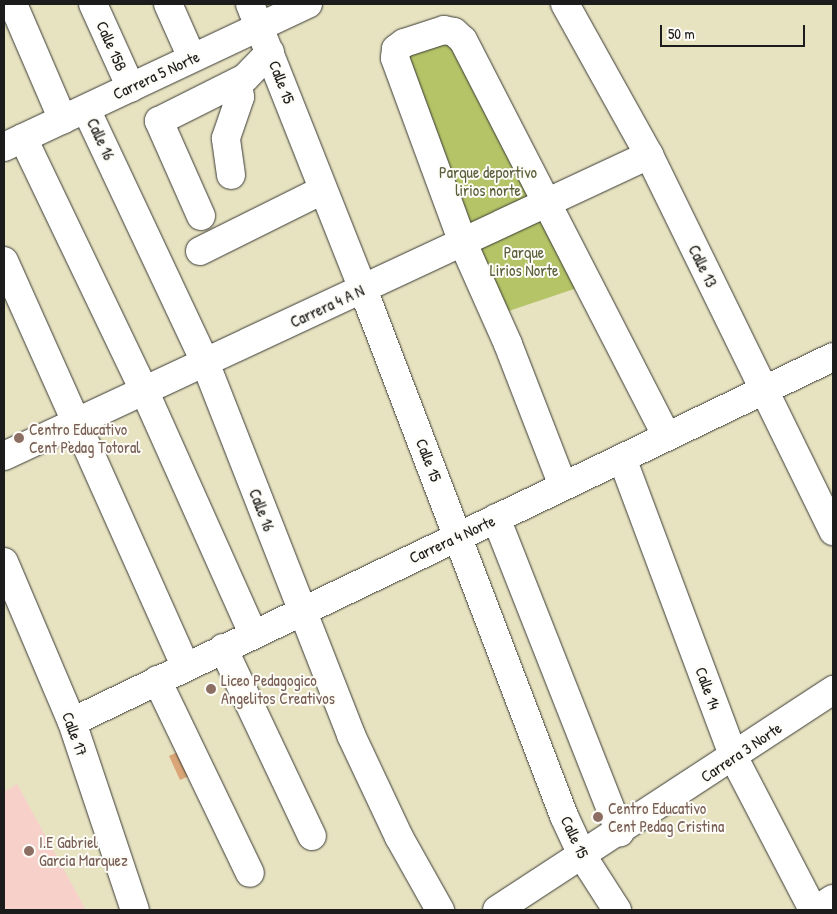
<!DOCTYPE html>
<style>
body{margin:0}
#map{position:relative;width:837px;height:914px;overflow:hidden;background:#e7e2c0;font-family:"Patrick Hand",sans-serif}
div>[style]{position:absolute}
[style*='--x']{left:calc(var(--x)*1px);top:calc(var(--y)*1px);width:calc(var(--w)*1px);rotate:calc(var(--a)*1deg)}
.built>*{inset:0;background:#f7d1c9}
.green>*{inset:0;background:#b4c467}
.building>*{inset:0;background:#daa678}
.roads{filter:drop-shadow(0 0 1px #3a3a35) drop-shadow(0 0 1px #3a3a35)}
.minor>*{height:28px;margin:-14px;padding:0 14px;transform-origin:14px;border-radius:14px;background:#fff}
.dots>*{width:14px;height:14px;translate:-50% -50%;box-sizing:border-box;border:2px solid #fdfcf7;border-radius:50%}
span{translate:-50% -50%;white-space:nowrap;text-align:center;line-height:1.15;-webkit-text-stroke:4px #fdfcf7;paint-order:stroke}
.street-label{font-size:16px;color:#1c1c1c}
.park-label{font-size:16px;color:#595f3a}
.education-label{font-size:16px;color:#785e54}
.left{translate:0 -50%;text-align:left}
.frame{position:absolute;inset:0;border:5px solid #1c1c1c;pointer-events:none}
.scale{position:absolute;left:660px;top:25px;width:145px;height:22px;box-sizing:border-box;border:2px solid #1c1c1c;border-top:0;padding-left:6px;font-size:15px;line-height:18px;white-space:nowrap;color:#1c1c1c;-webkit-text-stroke:4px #fdfcf7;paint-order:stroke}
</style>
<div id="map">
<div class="built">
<i style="clip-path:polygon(17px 784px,86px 910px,4px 910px,4px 792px)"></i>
</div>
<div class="green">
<i style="clip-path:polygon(453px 38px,577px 288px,506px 312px,469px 234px,403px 50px)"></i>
</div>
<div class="building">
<i style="clip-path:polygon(184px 749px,196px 773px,180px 780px,169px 756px)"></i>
</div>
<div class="roads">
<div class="minor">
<i style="--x:13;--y:4;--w:126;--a:66.7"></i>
<i style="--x:93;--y:4;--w:92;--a:65.7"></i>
<i style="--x:168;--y:4;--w:59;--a:66"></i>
<i style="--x:250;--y:4;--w:307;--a:68.4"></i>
<i style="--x:363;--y:289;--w:564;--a:69.12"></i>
<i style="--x:564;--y:816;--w:45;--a:65.1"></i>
<i style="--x:583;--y:857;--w:63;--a:57.3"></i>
<i style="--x:565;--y:4;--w:173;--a:60.9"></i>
<i style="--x:649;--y:155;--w:419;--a:63.9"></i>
<i style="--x:86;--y:109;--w:280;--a:64.8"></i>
<i style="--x:205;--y:362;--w:401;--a:68.6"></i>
<i style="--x:351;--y:735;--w:113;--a:64.8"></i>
<i style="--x:399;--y:837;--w:84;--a:60.7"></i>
<i style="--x:23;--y:138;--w:280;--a:64.4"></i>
<i style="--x:144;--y:390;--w:267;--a:65.9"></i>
<i style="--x:4;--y:147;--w:336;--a:-25.2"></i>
<i style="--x:231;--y:175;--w:37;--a:-98"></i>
<i style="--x:226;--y:138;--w:43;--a:-71.1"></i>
<i style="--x:240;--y:97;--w:14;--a:-98"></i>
<i style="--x:201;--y:216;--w:104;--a:-113.9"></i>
<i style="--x:159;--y:121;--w:96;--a:-26.6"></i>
<i style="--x:245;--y:78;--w:36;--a:-46"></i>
<i style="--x:200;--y:251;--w:137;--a:-26.4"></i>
<i style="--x:4;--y:261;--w:444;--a:65.9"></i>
<i style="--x:4;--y:456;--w:712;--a:-25.02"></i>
<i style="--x:622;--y:458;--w:320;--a:69.5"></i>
<i style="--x:734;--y:758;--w:171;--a:62.5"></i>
<i style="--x:563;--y:486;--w:152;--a:-111.2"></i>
<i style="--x:508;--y:344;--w:111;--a:-114"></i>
<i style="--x:463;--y:243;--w:197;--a:-110.2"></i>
<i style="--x:395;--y:58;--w:9;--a:-84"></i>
<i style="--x:396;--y:49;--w:10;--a:-37"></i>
<i style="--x:404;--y:43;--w:42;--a:-18"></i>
<i style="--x:444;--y:30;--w:10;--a:11"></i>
<i style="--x:454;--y:32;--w:12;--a:42"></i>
<i style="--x:463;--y:40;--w:446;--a:62.8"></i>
<i style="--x:496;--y:518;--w:338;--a:68.5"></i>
<i style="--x:4;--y:562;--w:174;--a:67"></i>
<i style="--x:72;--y:722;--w:198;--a:71.5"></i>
<i style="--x:223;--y:648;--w:208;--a:64.7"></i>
<i style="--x:157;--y:680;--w:214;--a:64.3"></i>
<i style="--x:72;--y:722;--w:844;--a:-25.62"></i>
<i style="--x:497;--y:910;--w:402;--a:-33.2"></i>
<i style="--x:816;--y:910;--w:20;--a:-33"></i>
</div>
</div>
<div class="dots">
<i style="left:19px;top:438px;background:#8d6e63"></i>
<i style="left:211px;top:689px;background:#8d6e63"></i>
<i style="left:598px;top:817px;background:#8d6e63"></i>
<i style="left:29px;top:851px;background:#8d6e63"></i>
</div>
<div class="street-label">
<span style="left:112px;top:46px;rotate:66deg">Calle 15B</span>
<span style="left:156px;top:75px;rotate:-25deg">Carrera 5 Norte</span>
<span style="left:282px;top:82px;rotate:69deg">Calle 15</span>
<span style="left:101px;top:139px;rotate:65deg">Calle 16</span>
<span style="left:703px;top:266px;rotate:64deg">Calle 13</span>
<span style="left:327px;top:306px;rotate:-25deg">Carrera 4 A N</span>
<span style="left:429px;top:460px;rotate:69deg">Calle 15</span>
<span style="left:262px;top:510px;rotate:69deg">Calle 16</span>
<span style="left:452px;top:539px;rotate:-25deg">Carrera 4 Norte</span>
<span style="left:708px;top:688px;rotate:70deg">Calle 14</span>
<span style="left:75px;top:734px;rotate:70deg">Calle 17</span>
<span style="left:741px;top:752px;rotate:-34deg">Carrera 3 Norte</span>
<span style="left:575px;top:837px;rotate:65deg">Calle 15</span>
</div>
<div class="park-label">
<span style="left:488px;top:181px">Parque deportivo<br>lirios norte</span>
<span style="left:524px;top:261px">Parque<br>Lirios Norte</span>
</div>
<div class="education-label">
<span class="left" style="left:29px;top:438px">Centro Educativo<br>Cent Pedag Totoral</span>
<span class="left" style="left:221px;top:689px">Liceo Pedagogico<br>Angelitos Creativos</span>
<span class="left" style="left:608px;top:817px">Centro Educativo<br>Cent Pedag Cristina</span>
<span class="left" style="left:39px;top:851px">I.E Gabriel<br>Garcia Marquez</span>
</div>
<div class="frame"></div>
<div class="scale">50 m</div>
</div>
